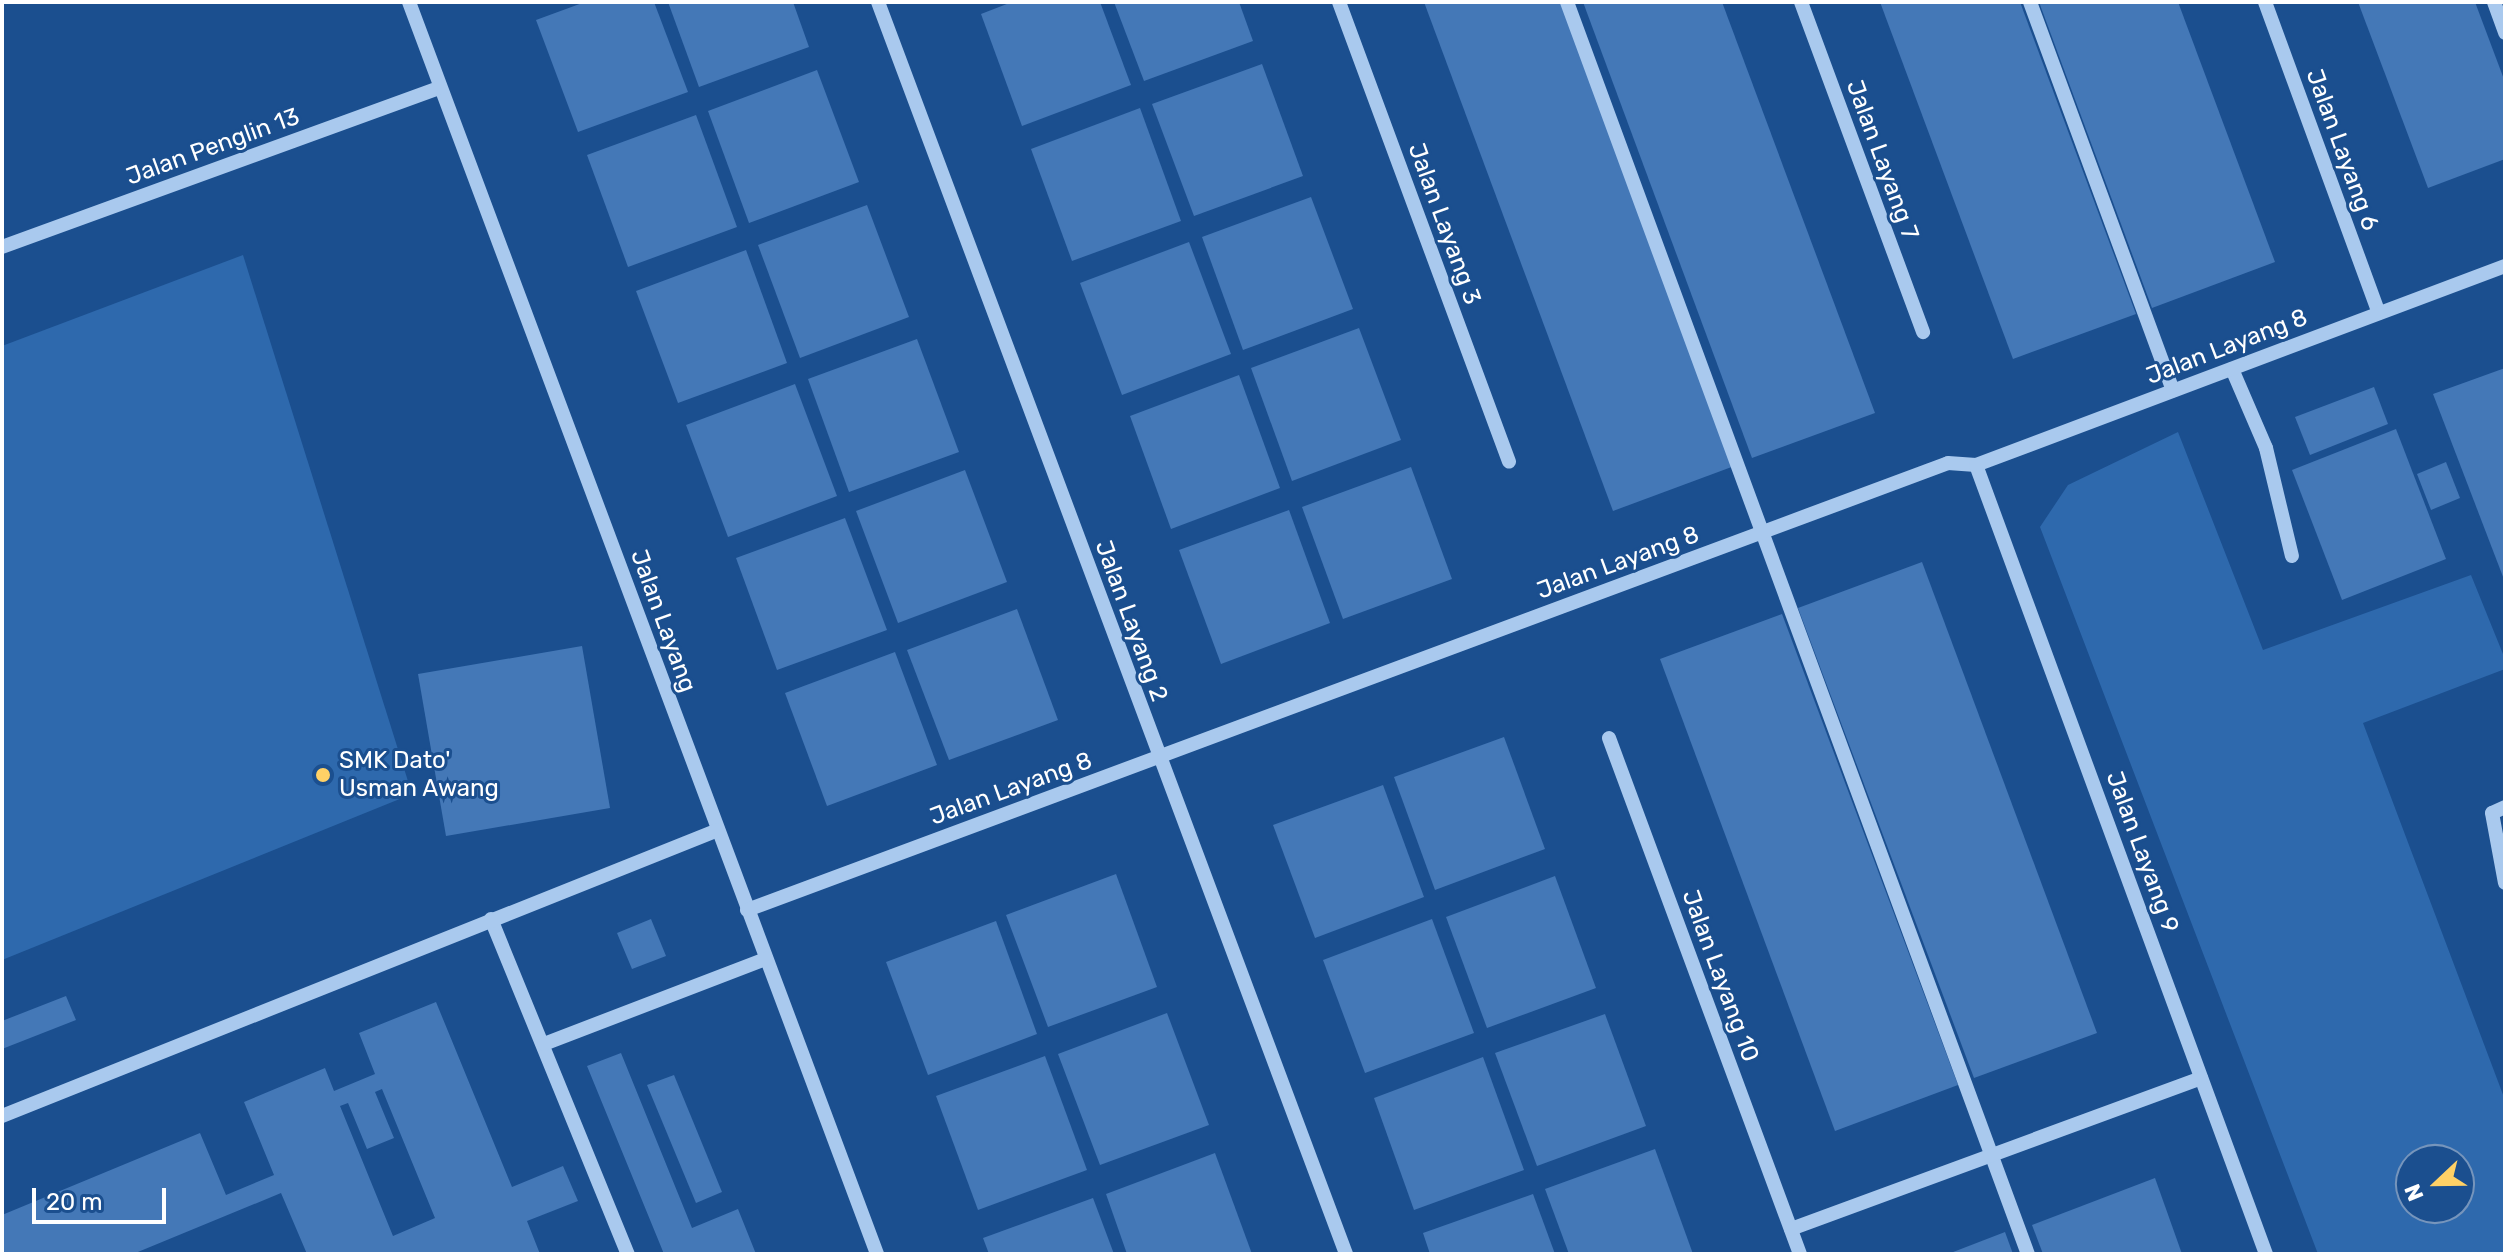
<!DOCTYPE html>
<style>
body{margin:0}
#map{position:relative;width:2507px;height:1256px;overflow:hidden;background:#1b4f8f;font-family:Rubik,sans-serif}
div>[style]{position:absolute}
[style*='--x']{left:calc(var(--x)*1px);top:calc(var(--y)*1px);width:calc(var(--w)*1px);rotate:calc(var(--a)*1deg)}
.green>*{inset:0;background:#2e69ad}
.building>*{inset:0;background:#4478b7}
.minor>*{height:14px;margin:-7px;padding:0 7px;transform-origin:7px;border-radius:7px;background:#a9c9ee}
.dots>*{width:22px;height:22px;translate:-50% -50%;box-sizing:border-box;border:4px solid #1b4f8f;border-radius:50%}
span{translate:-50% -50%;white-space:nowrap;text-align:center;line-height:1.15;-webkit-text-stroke:6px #1b4f8f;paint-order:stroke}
.street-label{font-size:24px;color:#fff}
.poi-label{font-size:24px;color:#fff}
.left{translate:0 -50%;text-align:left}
.frame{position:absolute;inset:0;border:4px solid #fff;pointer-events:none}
.north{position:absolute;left:2395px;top:1144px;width:80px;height:80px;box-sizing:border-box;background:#1b4f8f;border:2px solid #7695bc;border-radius:50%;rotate:248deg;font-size:22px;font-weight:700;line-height:32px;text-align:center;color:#fff}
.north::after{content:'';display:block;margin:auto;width:28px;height:36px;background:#ffd166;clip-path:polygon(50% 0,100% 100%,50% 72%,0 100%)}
.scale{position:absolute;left:32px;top:1188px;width:134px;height:36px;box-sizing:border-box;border:4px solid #fff;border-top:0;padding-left:10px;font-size:24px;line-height:28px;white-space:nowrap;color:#fff;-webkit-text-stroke:6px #1b4f8f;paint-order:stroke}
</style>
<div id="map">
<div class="green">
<i style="clip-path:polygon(243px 255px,412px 794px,2px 960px,2px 346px)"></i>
<i style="clip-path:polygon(evenodd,2178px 432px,2263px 650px,2471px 575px,2505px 659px,2505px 669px,2363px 723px,2505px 1100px,2505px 1254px,2318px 1254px,2040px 527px,2068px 485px,2178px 432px,2411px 1160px,2459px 1160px,2459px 1208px,2411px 1208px,2411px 1160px)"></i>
</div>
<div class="building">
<i style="clip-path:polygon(585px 2px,654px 2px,688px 92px,578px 132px,536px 20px)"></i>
<i style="clip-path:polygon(668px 2px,793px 2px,809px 47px,699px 87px)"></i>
<i style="clip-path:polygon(1012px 2px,1100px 2px,1131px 85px,1022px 126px,981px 14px)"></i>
<i style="clip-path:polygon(1114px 2px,1239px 2px,1253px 41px,1144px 81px)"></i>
<i style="clip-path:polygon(1424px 2px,1564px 2px,1737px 465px,1613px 511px)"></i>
<i style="clip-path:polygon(1583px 2px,1722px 2px,1875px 413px,1752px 458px)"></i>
<i style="clip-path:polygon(1880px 2px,2020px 2px,2136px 314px,2013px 359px)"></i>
<i style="clip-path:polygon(2039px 2px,2178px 2px,2275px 262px,2152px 308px)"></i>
<i style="clip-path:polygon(2358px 2px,2475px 2px,2505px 82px,2505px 159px,2428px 188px)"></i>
<i style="clip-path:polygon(1262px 64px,1303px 176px,1194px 216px,1152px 104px)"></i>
<i style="clip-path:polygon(817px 70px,859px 182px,749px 223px,708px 111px)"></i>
<i style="clip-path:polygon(1140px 108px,1181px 221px,1072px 261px,1031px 149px)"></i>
<i style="clip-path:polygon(696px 115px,737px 227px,628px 267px,587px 155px)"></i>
<i style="clip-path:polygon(1311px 197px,1353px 309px,1243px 350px,1202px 237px)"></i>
<i style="clip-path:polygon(867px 205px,909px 317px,800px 358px,758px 245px)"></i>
<i style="clip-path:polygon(1189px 242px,1231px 354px,1122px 395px,1080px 283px)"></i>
<i style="clip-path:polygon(746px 250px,787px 363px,678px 403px,636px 291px)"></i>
<i style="clip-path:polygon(1359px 328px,1401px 440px,1292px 481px,1251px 368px)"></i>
<i style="clip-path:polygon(917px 339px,959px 452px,849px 492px,808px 379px)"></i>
<i style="clip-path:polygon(2505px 368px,2505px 582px,2433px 394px)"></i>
<i style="clip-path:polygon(1239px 375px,1280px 488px,1171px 529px,1130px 416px)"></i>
<i style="clip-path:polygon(795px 384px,837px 496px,728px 537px,686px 425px)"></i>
<i style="clip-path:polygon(2374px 387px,2388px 424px,2310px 455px,2295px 417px)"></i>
<i style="clip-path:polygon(2396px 429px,2446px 559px,2342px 600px,2292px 470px)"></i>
<i style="clip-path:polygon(2446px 462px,2460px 498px,2431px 510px,2417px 474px)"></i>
<i style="clip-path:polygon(1411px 467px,1452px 579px,1343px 619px,1302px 507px)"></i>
<i style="clip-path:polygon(965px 470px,1007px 582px,898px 623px,856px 511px)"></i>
<i style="clip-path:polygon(1289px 510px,1330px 623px,1221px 664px,1179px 550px)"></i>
<i style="clip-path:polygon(845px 518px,887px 630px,777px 670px,736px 558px)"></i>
<i style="clip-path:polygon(1922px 562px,2097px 1033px,1974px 1078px,1798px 608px)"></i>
<i style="clip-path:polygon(1017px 609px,1058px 720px,949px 760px,907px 650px)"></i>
<i style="clip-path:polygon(1782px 614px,1958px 1085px,1835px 1131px,1660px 659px)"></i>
<i style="clip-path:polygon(582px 646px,610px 808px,446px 836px,418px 674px)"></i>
<i style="clip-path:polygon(895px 652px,937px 765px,827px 806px,785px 693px)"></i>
<i style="clip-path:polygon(1504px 737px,1545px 849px,1435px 890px,1394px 777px)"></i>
<i style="clip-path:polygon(1383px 785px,1424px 897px,1315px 938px,1273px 825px)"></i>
<i style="clip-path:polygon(1116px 874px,1157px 987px,1048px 1027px,1006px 915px)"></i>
<i style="clip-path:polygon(1555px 876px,1596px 988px,1487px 1028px,1446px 917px)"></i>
<i style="clip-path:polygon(651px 919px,666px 956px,632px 969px,617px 933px)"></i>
<i style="clip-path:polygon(1432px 919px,1474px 1033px,1365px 1073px,1323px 960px)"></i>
<i style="clip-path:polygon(996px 921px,1037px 1034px,928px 1075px,886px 962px)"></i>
<i style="clip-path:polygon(66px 996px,76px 1020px,2px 1049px,2px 1021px)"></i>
<i style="clip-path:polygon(evenodd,436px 1002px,512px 1187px,563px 1166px,578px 1201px,527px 1221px,540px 1254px,307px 1254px,281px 1193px,133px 1254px,2px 1254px,2px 1215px,200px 1133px,226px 1195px,274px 1175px,244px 1102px,325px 1068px,334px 1091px,375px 1074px,359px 1033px,436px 1002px,382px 1089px,435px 1218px,393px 1236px,340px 1106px,348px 1103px,367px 1149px,394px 1138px,375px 1092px,382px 1089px)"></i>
<i style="clip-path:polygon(1167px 1013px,1209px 1125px,1100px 1165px,1058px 1054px)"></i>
<i style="clip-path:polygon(1605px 1014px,1646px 1126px,1537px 1166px,1495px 1053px)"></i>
<i style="clip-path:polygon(621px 1053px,692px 1228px,738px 1209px,756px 1254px,664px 1254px,587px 1066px)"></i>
<i style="clip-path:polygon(1045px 1056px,1087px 1170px,978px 1210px,936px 1096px)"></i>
<i style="clip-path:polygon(1483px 1057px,1524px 1170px,1414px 1210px,1374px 1098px)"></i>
<i style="clip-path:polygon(674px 1075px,722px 1192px,696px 1203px,647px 1085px)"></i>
<i style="clip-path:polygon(1655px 1149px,1693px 1254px,1569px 1254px,1545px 1189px)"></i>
<i style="clip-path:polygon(1215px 1153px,1252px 1254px,1127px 1254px,1106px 1194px)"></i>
<i style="clip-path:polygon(2155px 1178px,2182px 1254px,2043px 1254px,2032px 1225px)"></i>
<i style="clip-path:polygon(1533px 1194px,1555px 1254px,1430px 1254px,1423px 1233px)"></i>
<i style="clip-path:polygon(1093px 1198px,1114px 1254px,989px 1254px,983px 1238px)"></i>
<i style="clip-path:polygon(2005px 1232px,2013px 1254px,1948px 1254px)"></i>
</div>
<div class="minor">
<i style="--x:409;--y:2;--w:1337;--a:69.5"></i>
<i style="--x:878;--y:2;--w:1337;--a:69.5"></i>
<i style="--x:1339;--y:2;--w:490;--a:69.7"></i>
<i style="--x:1567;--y:2;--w:1334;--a:69.79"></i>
<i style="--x:1801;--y:2;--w:352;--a:69.7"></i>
<i style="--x:2030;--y:2;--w:414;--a:69.8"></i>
<i style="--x:2265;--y:2;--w:331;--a:69.9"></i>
<i style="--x:2494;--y:2;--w:33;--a:70"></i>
<i style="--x:2;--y:247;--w:466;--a:-20"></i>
<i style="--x:2232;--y:369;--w:86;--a:66.7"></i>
<i style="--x:2266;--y:448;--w:111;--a:76.5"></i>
<i style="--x:1976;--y:465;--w:841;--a:69.82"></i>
<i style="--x:1609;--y:738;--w:550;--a:69.69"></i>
<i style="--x:2505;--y:807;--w:14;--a:155"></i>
<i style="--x:2492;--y:813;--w:71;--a:79.5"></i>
<i style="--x:747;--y:910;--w:1281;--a:-20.41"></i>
<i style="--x:1948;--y:463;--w:28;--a:4"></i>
<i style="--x:1976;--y:465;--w:565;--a:-20.62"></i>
<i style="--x:491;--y:919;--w:362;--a:67.8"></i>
<i style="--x:544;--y:1044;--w:238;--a:-21"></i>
<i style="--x:2;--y:1116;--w:771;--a:-21.77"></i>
<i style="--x:1791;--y:1229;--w:437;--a:-20.2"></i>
</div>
<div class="dots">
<i style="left:323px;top:775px;background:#ffd166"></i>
</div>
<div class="street-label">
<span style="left:213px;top:147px;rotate:-20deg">Jalan Penglin 13</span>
<span style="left:2342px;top:150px;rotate:70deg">Jalan Layang 6</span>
<span style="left:1882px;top:160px;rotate:70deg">Jalan Layang 7</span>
<span style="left:1444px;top:224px;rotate:70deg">Jalan Layang 3</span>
<span style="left:2227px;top:347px;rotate:-21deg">Jalan Layang 8</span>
<span style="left:1618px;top:563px;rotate:-20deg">Jalan Layang 8</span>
<span style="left:663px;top:621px;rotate:70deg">Jalan Layang</span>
<span style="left:1131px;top:621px;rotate:70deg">Jalan Layang 2</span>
<span style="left:1011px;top:789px;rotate:-20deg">Jalan Layang 8</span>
<span style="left:2142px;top:852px;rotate:70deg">Jalan Layang 9</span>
<span style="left:1720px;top:976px;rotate:70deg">Jalan Layang 10</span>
</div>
<div class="poi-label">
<span class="left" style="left:339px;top:775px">SMK Dato'<br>Usman Awang</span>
</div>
<div class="frame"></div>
<div class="north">N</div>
<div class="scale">20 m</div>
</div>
